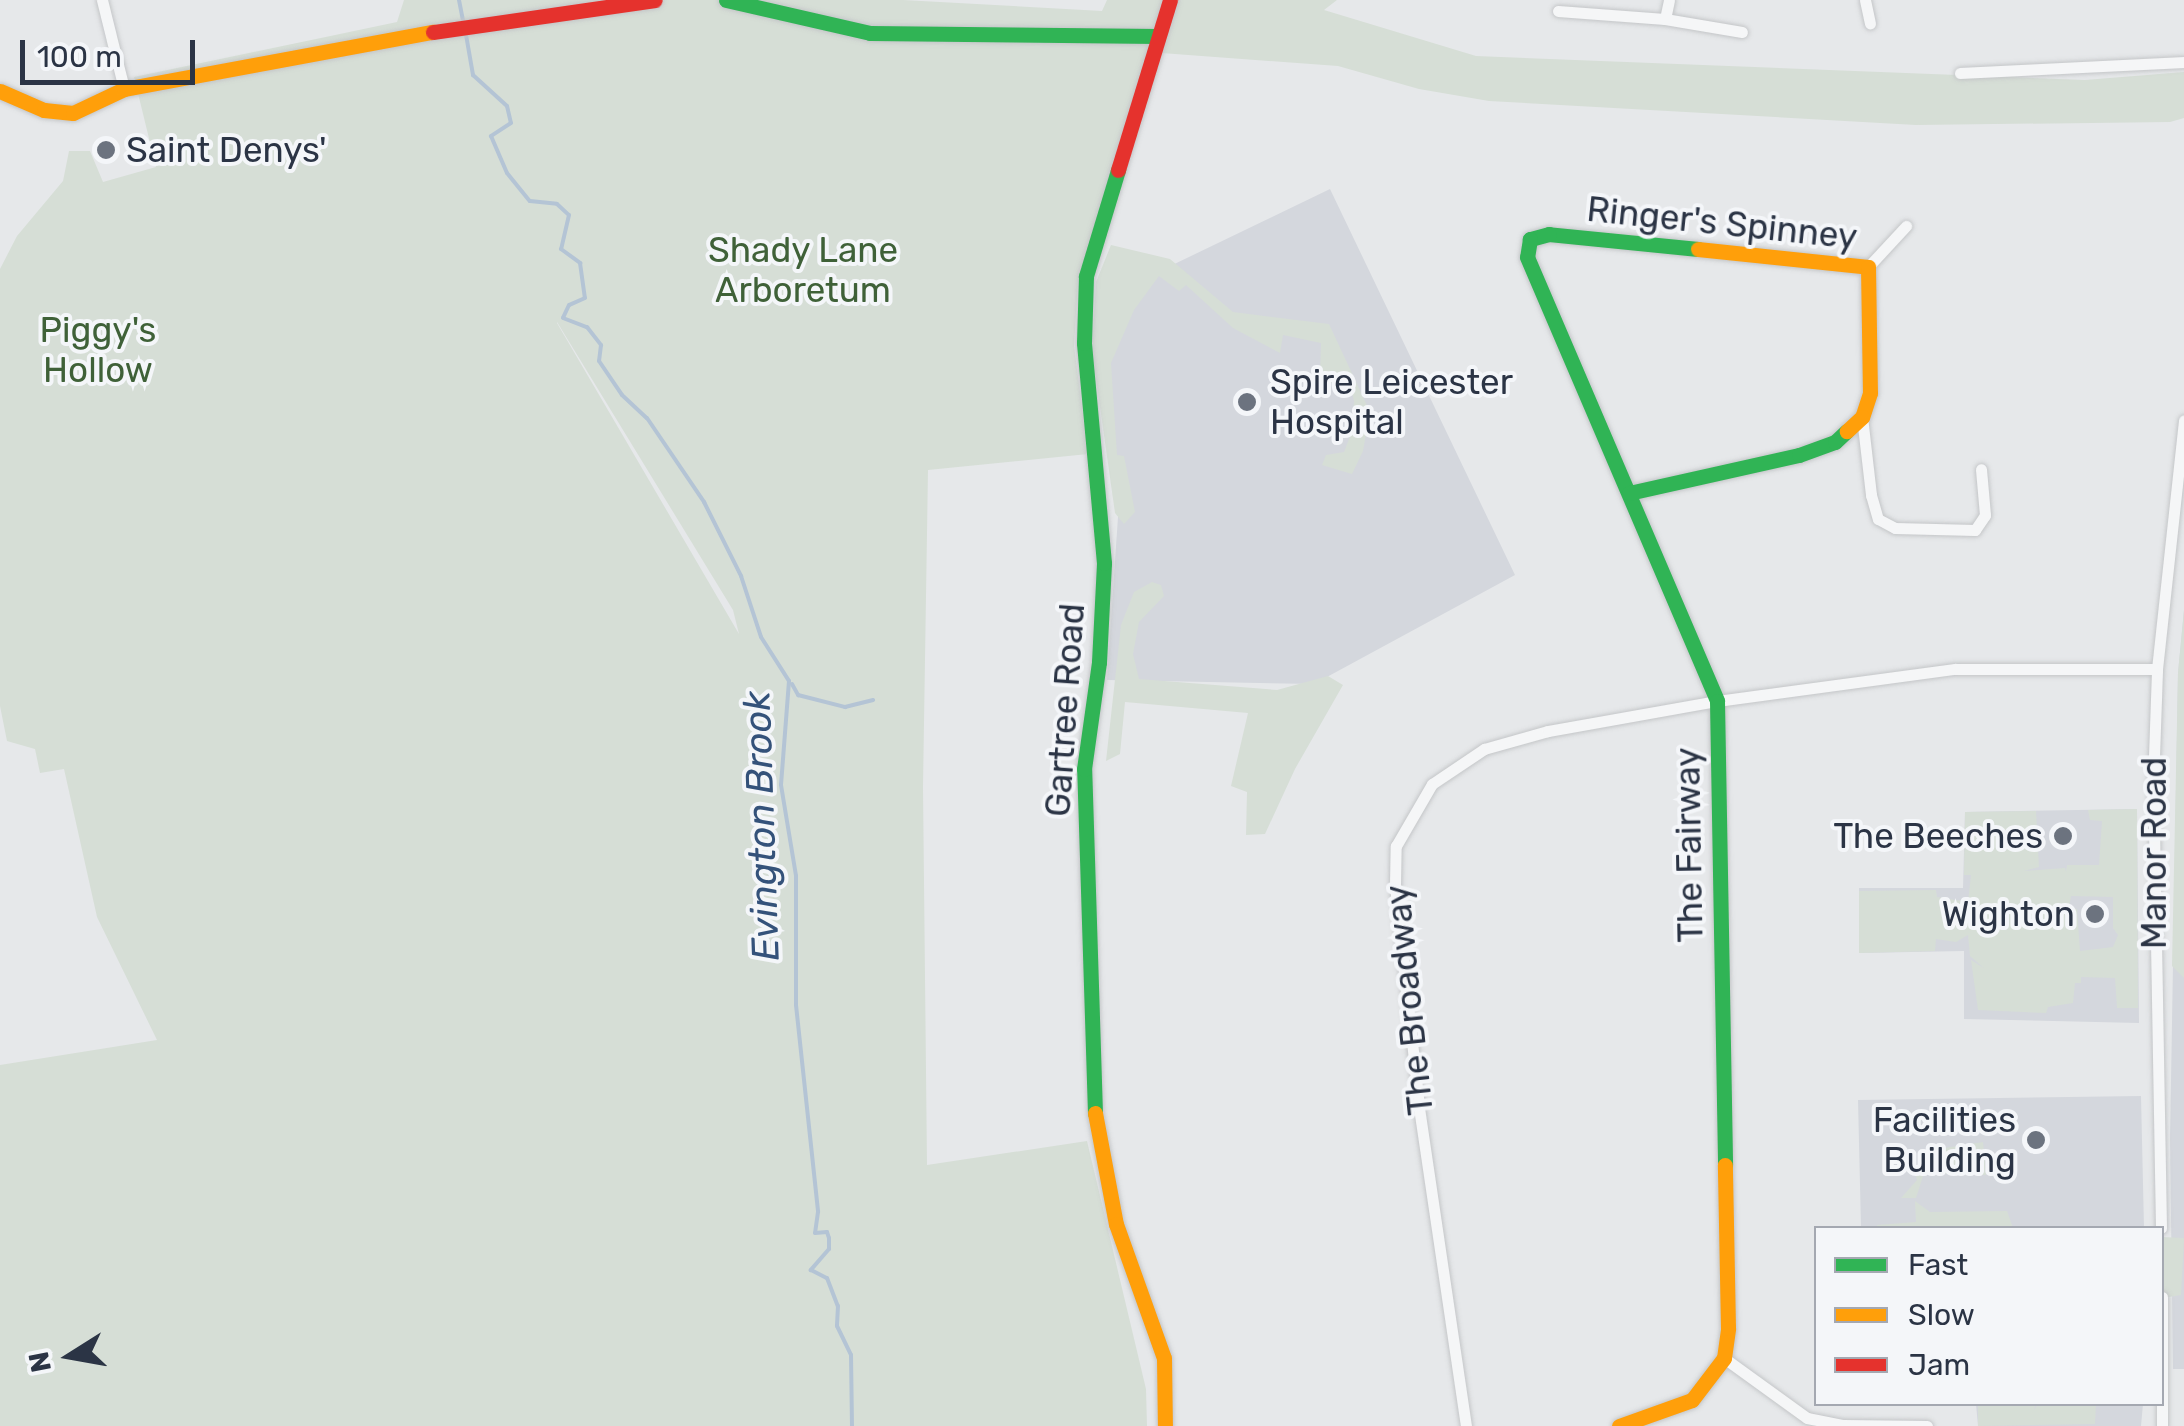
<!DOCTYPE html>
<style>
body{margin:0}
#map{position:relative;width:2184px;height:1426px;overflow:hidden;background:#e6e8ea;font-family:Rubik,sans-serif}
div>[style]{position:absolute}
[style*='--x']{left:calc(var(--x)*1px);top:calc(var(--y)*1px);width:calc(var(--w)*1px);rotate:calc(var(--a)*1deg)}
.built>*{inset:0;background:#d4d7dd}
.green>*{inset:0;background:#d6ded6}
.stream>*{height:4px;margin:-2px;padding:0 2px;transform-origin:2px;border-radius:2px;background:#b4c4d5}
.roads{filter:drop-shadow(0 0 2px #c4c6c8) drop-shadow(0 0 2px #c4c6c8)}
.street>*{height:11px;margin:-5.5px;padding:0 5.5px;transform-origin:5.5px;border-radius:5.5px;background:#f5f6f7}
.fast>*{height:15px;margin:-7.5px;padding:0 7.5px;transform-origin:7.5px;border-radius:7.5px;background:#30b455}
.slow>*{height:15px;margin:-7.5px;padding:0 7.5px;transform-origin:7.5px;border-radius:7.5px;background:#ff9f0a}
.jam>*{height:15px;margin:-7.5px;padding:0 7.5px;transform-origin:7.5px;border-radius:7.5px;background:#e5322d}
.dots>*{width:28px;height:28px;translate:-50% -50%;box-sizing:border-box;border:5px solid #f4f6f9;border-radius:50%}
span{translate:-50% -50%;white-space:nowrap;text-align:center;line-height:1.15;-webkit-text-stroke:8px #f4f6f9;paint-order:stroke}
.poi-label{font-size:35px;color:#2b3445}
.left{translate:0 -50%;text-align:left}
.right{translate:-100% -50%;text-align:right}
.street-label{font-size:35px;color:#2b3445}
.park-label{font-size:35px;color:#3f6138}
.water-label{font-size:38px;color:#34527a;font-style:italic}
.legend{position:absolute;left:1814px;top:1226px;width:350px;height:180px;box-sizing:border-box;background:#f4f6f9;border:2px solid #a4a8b1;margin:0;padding:12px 18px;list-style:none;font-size:30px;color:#2b3445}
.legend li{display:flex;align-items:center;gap:20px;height:50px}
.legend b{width:50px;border:2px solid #a4a8b1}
.north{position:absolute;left:20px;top:1306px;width:100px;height:100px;-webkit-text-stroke:8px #f4f6f9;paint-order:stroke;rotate:259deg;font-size:28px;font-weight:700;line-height:40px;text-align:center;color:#2b3445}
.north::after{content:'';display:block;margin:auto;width:35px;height:45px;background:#2b3445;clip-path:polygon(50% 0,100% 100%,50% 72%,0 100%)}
.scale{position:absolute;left:20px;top:40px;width:175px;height:45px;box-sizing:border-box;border:5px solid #2b3445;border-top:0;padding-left:12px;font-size:30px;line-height:35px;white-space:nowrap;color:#2b3445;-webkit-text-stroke:8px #f4f6f9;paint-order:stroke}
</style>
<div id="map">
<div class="built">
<i style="clip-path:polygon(1330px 189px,1515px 575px,1314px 684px,1107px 680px,1119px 502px,1106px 425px,1106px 297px)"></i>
<i style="clip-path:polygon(2184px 610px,2184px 1369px,2173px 1369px,2170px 1139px,2178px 673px)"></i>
<i style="clip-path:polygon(2137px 809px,2139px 1023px,1964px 1019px,1964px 951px,1859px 953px,1859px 888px,1963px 888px,1965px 812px)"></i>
<i style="clip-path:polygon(2141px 1096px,2144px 1228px,1861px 1228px,1858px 1100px)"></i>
<i style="clip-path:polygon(1976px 1404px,2143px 1404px,2141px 1426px,1978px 1426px)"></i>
</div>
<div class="green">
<i style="clip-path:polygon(evenodd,404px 0,903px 0,1102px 11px,1107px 0,1337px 0,1324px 10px,1476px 56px,2085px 80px,2184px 72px,2184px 118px,2170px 122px,1916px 125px,1489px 101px,1419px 89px,1338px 66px,1148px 52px,1078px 280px,1074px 346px,1088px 454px,928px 470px,923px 787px,927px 1165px,1087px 1141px,1146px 1389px,1147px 1426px,0 1426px,0 1065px,157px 1040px,97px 917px,64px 769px,40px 773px,35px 749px,7px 741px,0 706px,0 269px,17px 236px,63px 181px,69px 151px,90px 151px,103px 182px,156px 167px,134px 77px,397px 22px,404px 0,557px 322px,733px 610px,739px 634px,557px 323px,557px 322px)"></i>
<i style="clip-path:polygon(1111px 245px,1170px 259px,1233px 312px,1329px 324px,1370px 412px,1363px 451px,1352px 474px,1322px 465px,1326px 455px,1344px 452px,1351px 434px,1354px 401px,1352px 393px,1320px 377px,1321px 343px,1283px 335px,1280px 353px,1233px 328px,1186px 285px,1179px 291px,1159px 276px,1134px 310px,1111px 363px,1117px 455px,1124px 456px,1135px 512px,1124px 524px,1115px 513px,1092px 350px,1096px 282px)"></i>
<i style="clip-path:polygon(1152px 582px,1161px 585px,1164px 596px,1139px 622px,1133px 654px,1139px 679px,1277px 690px,1328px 676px,1343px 685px,1295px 769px,1265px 834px,1246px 835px,1247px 792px,1231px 786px,1248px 713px,1125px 702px,1120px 754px,1106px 761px,1121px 625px,1134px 592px)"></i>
<i style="clip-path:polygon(2184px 611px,2184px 978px,2172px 966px,2178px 673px)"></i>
<i style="clip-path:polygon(evenodd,2137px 809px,2138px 1008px,2117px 1008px,2115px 978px,2081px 977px,2081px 983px,2075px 983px,2073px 1003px,2048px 1007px,2046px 1013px,1978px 1010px,1971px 960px,1984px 968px,1970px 956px,1968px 935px,1956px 942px,1936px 939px,1935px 951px,1859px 953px,1859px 891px,1936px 890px,1937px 897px,1968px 902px,1971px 875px,1964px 875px,1965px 812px,2036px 811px,2039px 867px,2024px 871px,2065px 868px,2066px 872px,2067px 865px,2099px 865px,2102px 821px,2090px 820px,2088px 810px,2137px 809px,2071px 896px,2113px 897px,2113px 928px,2118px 935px,2113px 947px,2080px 951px,2077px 909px,2069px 908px,2071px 896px)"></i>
<i style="clip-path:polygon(1983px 1142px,1986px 1175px,1924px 1173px,1916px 1198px,1901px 1198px,1917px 1180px,1914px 1170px,1921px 1169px,1938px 1149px)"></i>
<i style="clip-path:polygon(1915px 1201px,1930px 1212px,2007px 1211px,2013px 1228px,1877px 1228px,1877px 1225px,1916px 1222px)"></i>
<i style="clip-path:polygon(2162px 1237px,2184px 1238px,2181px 1295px,2163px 1298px)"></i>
<i style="clip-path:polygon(1978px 1404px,2036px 1404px,2034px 1410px,2038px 1404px,2096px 1404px,2095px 1424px,1978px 1426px)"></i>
</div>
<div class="stream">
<i style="--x:459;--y:0;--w:20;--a:79"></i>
<i style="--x:465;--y:29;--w:47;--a:80.1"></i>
<i style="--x:473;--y:75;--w:46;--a:42.4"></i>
<i style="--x:507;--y:106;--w:17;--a:77"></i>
<i style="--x:511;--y:123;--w:24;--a:147"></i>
<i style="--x:491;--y:136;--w:40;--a:66.6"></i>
<i style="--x:507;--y:173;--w:36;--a:51"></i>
<i style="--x:530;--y:201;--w:27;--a:6"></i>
<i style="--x:557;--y:204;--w:16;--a:43"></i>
<i style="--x:569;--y:215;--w:35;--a:103"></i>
<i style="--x:561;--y:249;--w:24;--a:36"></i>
<i style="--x:580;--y:263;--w:35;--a:82"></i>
<i style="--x:585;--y:298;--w:17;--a:156"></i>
<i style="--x:569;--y:305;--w:14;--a:115"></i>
<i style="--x:563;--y:318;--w:26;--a:21"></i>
<i style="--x:587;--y:327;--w:23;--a:52"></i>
<i style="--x:601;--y:345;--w:16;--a:97"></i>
<i style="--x:599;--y:361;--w:41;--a:55.9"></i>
<i style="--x:622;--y:395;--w:34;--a:43"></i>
<i style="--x:647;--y:418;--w:102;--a:55.8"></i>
<i style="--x:704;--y:502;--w:83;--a:63.4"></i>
<i style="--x:741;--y:576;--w:64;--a:71.8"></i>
<i style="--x:761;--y:637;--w:52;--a:57.5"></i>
<i style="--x:789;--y:681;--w:104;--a:94.4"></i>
<i style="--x:781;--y:785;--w:92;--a:80.6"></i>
<i style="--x:796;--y:876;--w:129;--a:90"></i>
<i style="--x:796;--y:1005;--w:208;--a:83.9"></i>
<i style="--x:818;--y:1212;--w:21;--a:98"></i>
<i style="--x:815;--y:1233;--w:12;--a:-5"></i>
<i style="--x:827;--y:1232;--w:6;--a:72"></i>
<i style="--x:829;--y:1238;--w:11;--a:90"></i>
<i style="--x:829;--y:1249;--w:28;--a:131"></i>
<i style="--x:811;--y:1270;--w:18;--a:27"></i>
<i style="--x:827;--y:1278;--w:30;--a:69"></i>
<i style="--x:838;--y:1306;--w:20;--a:93"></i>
<i style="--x:837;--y:1326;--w:32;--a:64"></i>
<i style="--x:851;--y:1355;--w:71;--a:89.2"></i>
<i style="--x:792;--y:684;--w:13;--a:61"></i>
<i style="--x:798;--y:695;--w:49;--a:14.3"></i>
<i style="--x:845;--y:707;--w:29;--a:-14"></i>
</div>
<div class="roads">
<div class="street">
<i style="--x:102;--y:0;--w:92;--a:76.1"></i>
<i style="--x:1865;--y:0;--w:24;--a:78"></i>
<i style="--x:1558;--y:11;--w:107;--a:4.3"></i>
<i style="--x:1665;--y:19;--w:78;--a:9.6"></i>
<i style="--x:1665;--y:19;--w:19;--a:-78"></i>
<i style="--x:1960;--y:73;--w:224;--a:-2.8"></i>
<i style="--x:1868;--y:267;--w:56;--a:-47.2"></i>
<i style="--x:1862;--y:417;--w:79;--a:83.4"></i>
<i style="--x:1871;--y:495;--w:25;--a:74"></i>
<i style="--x:1878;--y:519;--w:19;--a:28"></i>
<i style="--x:1895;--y:528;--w:80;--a:1.4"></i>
<i style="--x:1975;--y:530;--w:18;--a:-56"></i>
<i style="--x:1985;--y:515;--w:46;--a:-95"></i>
<i style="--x:2161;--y:1228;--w:443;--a:-91"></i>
<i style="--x:2153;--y:785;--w:116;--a:-88"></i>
<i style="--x:2157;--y:669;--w:250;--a:-83.8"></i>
<i style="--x:2162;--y:1297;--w:129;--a:90"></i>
<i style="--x:1724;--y:1358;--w:102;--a:35.9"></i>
<i style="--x:1807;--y:1418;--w:37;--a:11"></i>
<i style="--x:1843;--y:1425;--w:84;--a:0.7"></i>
<i style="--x:1466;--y:1426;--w:323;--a:-98.4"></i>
<i style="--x:1419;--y:1106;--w:222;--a:-96.2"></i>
<i style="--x:1395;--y:885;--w:39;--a:-89"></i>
<i style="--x:1396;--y:846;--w:72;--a:-59.9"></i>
<i style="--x:1432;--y:784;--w:63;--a:-33.9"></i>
<i style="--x:1484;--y:749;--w:66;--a:-15.7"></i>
<i style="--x:1548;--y:731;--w:172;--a:-10.1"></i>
<i style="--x:1717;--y:701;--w:240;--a:-7.7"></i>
<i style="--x:1955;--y:669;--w:202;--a:0"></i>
</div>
<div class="fast">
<i style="--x:726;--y:0;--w:148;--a:12.9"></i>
<i style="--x:870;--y:33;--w:288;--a:0.6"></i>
<i style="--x:1698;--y:249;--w:150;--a:-174.3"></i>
<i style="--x:1549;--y:234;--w:20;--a:165"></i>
<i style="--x:1530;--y:239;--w:18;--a:99"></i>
<i style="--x:1527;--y:257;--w:483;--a:66.8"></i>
<i style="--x:1717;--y:701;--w:464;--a:89"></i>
<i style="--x:1629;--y:493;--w:174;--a:-12.6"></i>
<i style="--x:1799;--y:455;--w:38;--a:-20"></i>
<i style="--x:1835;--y:442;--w:16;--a:-43"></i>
<i style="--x:1095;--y:1113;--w:344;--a:-91.8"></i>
<i style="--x:1084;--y:769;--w:108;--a:-82"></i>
<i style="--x:1099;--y:662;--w:99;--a:-87.1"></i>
<i style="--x:1104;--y:563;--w:221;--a:-95.2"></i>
<i style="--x:1084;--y:343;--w:67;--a:-88.3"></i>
<i style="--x:1086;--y:276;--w:111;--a:-73.2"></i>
</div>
<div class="slow">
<i style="--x:0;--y:91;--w:48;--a:23.4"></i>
<i style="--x:44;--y:110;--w:29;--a:6"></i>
<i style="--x:73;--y:113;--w:56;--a:-25.2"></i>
<i style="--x:124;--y:89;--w:314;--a:-10.5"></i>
<i style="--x:1698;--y:249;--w:171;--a:6"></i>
<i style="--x:1868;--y:267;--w:126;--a:89.1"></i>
<i style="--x:1870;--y:393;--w:25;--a:108"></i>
<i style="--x:1862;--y:417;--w:21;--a:137"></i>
<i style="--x:1095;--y:1113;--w:113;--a:79.3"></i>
<i style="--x:1116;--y:1224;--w:142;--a:70.3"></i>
<i style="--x:1164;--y:1358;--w:68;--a:89.2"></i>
<i style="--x:1619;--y:1426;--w:77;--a:-19.6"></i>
<i style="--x:1692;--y:1400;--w:53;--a:-52.7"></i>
<i style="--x:1724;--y:1358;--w:30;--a:-82"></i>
<i style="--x:1728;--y:1328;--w:163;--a:-91.1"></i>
</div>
<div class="jam">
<i style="--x:433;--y:32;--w:224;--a:-8.2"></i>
<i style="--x:1118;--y:170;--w:178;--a:-73"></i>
</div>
</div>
<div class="dots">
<i style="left:106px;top:150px;background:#6c737f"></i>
<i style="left:1247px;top:402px;background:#6c737f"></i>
<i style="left:2063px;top:836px;background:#6c737f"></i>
<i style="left:2095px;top:914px;background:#6c737f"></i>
<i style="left:2036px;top:1140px;background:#6c737f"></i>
</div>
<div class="poi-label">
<span class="left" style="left:126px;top:150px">Saint Denys'</span>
<span class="left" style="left:1270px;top:402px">Spire Leicester<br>Hospital</span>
<span class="right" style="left:2043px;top:836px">The Beeches</span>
<span class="right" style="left:2075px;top:914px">Wighton</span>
<span class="right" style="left:2016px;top:1140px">Facilities<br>Building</span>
</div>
<div class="street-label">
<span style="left:1722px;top:223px;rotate:6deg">Ringer's Spinney</span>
<span style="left:1065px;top:710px;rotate:-86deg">Gartree Road</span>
<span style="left:1689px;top:845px;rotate:-91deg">The Fairway</span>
<span style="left:2154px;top:853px;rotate:-90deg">Manor Road</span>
<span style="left:1409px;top:1000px;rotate:-96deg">The Broadway</span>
</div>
<div class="park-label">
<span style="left:803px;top:270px">Shady Lane<br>Arboretum</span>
<span style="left:98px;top:350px">Piggy's<br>Hollow</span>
</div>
<div class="water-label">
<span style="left:762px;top:826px;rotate:-92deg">Evington Brook</span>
</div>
<ul class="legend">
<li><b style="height:12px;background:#30b455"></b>Fast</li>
<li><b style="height:12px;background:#ff9f0a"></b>Slow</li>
<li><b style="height:12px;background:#e5322d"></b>Jam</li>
</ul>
<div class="north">N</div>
<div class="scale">100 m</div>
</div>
